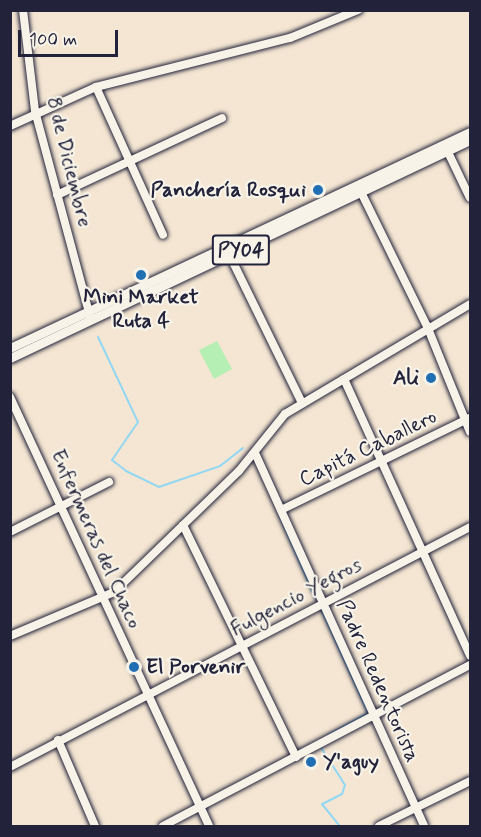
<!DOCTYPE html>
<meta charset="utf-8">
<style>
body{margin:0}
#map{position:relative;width:481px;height:837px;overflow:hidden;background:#f4e6d2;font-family:Mynerve,sans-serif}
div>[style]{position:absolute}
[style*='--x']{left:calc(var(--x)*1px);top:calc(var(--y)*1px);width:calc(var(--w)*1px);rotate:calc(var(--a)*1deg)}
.green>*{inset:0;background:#b6efb3}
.stream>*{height:2px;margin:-1px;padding:0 1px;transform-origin:1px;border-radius:1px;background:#92d7f4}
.roads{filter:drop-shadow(0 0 2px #22223b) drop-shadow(0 0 2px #22223b)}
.minor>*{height:8px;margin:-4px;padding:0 4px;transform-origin:4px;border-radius:4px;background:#f7f3e8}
.major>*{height:9px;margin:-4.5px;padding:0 4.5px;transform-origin:4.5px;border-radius:4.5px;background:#f7f3e8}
.dots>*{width:16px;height:16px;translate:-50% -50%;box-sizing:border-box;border:3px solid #f7f3e8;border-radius:50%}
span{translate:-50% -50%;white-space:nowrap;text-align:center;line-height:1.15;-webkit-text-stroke:4.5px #f7f3e8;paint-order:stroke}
.shield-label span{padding:2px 4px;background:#f7f3e8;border:2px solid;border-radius:4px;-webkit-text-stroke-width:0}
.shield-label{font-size:20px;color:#22223b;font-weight:700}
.street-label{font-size:21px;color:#22223b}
.poi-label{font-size:21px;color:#22223b;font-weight:700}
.right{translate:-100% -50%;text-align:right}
.left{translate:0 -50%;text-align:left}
.frame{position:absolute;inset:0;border:12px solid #22223b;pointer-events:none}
.scale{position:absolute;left:18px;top:30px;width:100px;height:27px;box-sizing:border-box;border:3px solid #22223b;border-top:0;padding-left:8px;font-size:18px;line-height:21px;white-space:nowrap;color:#22223b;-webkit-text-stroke:4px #f7f3e8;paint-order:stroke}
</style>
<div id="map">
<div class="green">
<i style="clip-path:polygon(217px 341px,232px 369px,214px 379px,199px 350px)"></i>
</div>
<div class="stream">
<i style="--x:98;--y:337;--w:94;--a:64.8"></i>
<i style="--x:138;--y:422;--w:46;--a:124.4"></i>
<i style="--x:112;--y:460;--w:18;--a:38"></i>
<i style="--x:126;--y:471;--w:37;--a:26"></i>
<i style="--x:159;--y:487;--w:65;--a:-19"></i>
<i style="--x:220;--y:466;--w:29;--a:-38"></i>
<i style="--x:280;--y:517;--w:88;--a:66.6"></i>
<i style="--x:321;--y:609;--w:114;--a:65.7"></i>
<i style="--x:368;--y:713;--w:46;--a:151.2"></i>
<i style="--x:320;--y:746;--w:46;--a:57.3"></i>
<i style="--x:345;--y:785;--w:9;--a:108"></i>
<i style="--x:342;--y:794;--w:22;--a:153"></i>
<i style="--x:322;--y:804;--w:28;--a:51"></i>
</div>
<div class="roads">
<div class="minor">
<i style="--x:23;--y:10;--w:102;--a:83.2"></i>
<i style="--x:35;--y:111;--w:212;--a:75"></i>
<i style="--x:96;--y:87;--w:162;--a:65.6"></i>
<i style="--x:10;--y:126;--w:94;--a:-24.4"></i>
<i style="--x:96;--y:87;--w:200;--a:-14.2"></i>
<i style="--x:290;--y:38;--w:74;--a:-22.4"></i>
<i style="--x:446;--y:148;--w:55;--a:64.4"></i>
<i style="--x:359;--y:188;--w:154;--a:63.8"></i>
<i style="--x:427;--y:326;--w:114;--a:67.9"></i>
<i style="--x:57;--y:195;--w:182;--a:-25"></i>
<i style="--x:230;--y:256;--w:164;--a:63.9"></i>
<i style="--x:344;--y:379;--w:304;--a:65.5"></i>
<i style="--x:10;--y:397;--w:473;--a:65.1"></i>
<i style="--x:255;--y:453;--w:409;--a:65.6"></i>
<i style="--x:281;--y:510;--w:210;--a:-26"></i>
<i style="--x:183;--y:525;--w:258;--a:64"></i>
<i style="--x:10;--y:532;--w:111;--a:-26.8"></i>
<i style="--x:10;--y:636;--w:113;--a:-22.9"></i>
<i style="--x:114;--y:592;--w:174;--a:-44.1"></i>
<i style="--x:239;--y:471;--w:73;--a:-51.1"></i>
<i style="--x:285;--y:414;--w:215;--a:-30.7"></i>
<i style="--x:58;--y:740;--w:94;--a:66.7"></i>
<i style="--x:10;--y:767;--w:519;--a:-27.55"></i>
<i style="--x:163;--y:826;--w:347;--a:-27.7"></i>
<i style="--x:379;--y:826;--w:102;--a:-26.3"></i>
</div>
<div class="major">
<i style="--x:10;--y:348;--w:508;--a:-25.15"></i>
<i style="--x:10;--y:358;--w:509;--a:-25.36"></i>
</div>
</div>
<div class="dots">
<i style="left:318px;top:190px;background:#1f6fb2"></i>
<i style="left:141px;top:275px;background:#1f6fb2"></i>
<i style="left:431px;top:378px;background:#1f6fb2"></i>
<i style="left:134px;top:667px;background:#1f6fb2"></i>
<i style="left:311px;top:762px;background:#1f6fb2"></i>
</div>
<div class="shield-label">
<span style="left:241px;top:250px">PY04</span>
</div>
<div class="street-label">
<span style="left:69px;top:162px;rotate:76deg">8 de Diciembre</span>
<span style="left:368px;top:448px;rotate:-26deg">Capitá Caballero</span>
<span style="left:96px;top:539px;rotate:66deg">Enfermeras del Chaco</span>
<span style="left:296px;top:597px;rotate:-28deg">Fulgencio Yegros</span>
<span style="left:378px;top:681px;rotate:66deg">Padre Redentorista</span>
</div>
<div class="poi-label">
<span class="right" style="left:306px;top:190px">Panchería Rosqui</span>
<span style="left:141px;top:309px">Mini Market<br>Ruta 4</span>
<span class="right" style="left:419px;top:378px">Ali</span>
<span class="left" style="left:146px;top:667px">El Porvenir</span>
<span class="left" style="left:323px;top:762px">Y'aguy</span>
</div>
<div class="frame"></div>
<div class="scale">100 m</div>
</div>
